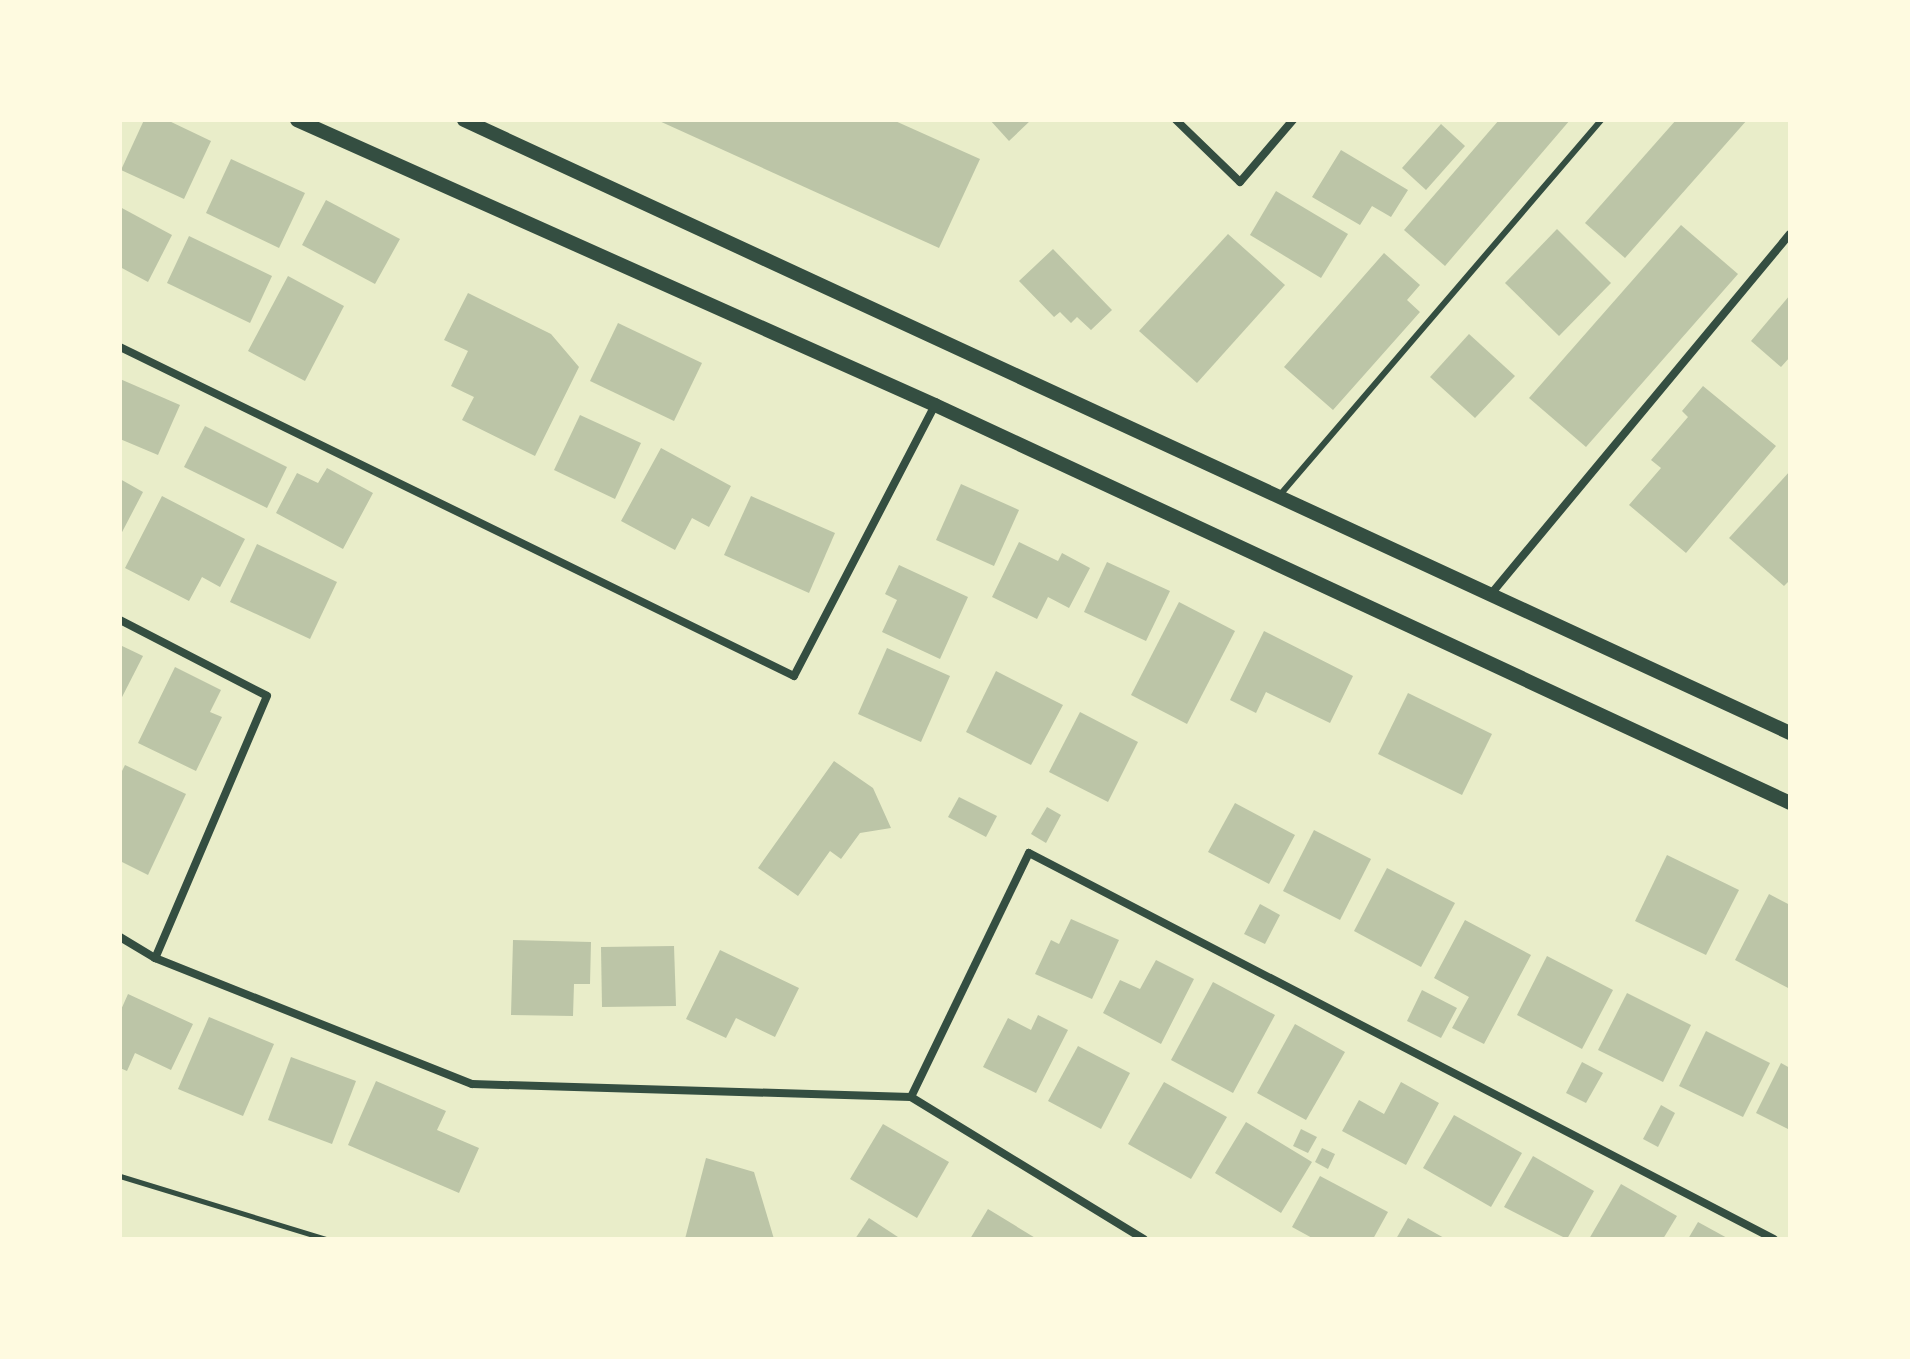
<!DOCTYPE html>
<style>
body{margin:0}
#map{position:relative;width:1910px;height:1359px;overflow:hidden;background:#e9edc9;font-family:"Space Grotesk",sans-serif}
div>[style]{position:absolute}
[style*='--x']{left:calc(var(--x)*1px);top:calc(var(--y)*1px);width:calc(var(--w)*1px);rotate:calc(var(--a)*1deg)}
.building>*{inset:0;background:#bcc5a7}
.path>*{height:5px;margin:-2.5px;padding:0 2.5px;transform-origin:2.5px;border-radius:2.5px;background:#344e41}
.service>*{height:6px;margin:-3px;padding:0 3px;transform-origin:3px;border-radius:3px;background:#344e41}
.minor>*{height:8px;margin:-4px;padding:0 4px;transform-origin:4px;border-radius:4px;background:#344e41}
.tertiary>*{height:14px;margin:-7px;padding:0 7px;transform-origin:7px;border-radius:7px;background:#344e41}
span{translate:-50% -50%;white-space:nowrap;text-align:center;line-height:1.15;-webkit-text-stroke:6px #fefae0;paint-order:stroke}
.frame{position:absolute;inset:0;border:122px solid #fefae0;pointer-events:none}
</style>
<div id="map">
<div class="building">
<i style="clip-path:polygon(144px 120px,167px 120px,211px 141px,184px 199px,121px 170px)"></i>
<i style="clip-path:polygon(657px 120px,893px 120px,980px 159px,939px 248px)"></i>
<i style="clip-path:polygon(990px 120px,1031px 120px,1009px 141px)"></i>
<i style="clip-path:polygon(1499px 120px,1570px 120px,1445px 266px,1404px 230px)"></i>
<i style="clip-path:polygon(1676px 120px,1747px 120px,1625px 258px,1585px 223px)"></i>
<i style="clip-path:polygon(1441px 124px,1465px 146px,1426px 190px,1402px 168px)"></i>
<i style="clip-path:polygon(1341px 150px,1408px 190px,1391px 217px,1372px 206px,1360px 225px,1312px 197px)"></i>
<i style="clip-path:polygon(231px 159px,305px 193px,279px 248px,206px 213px)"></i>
<i style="clip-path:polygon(1276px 191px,1348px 234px,1321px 278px,1250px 235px)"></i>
<i style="clip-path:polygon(326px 200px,400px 239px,375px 284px,302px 245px)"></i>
<i style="clip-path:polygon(120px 207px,172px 235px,148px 282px,120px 267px)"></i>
<i style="clip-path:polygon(1681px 225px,1738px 274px,1586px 447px,1529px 398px)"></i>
<i style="clip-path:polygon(1557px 229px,1611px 283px,1559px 336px,1505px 283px)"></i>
<i style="clip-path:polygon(1228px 234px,1285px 285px,1197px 383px,1139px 331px)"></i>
<i style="clip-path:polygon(189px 236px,272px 276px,250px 323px,167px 283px)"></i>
<i style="clip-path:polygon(1053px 249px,1112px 310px,1091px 330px,1077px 317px,1071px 323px,1060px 312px,1054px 317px,1019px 281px)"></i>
<i style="clip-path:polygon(1384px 253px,1420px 285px,1407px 300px,1420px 312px,1333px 410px,1284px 367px)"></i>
<i style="clip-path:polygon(288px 276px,344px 306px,305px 381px,248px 351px)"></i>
<i style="clip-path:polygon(468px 293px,551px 334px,579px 367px,535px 456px,462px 420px,474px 397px,451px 386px,468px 351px,444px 340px)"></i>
<i style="clip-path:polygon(1790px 295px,1790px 357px,1781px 367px,1751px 341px)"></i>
<i style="clip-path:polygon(618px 323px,702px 363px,674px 421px,590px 381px)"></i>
<i style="clip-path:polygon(1469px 334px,1515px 376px,1475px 418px,1430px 377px)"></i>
<i style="clip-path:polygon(120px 379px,180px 405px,158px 455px,120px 439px)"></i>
<i style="clip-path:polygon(1703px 386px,1776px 446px,1686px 553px,1629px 505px,1661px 468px,1651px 460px,1688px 417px,1682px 411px)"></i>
<i style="clip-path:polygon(580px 415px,641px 443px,615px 499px,554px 470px)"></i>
<i style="clip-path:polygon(205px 426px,287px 467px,267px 508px,184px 467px)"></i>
<i style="clip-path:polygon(661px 448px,731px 486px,709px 527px,692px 518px,675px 550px,621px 521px)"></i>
<i style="clip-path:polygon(327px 468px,373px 493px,343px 549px,276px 513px,297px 473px,318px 483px)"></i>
<i style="clip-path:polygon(1790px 471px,1790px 580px,1784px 586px,1729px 538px)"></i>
<i style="clip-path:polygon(120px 479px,143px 492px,120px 536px)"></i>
<i style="clip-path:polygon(961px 484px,1019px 510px,994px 566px,936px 540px)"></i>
<i style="clip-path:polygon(162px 496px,245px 539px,220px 587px,202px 577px,189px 601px,125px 568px)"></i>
<i style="clip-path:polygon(751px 496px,835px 533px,809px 593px,724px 555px)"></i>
<i style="clip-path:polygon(1019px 542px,1058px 561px,1062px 553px,1090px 568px,1069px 608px,1048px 597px,1037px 619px,992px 597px)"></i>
<i style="clip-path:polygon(257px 544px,337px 582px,310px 639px,230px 602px)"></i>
<i style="clip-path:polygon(1107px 562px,1170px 591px,1146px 641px,1084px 612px)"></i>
<i style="clip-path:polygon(899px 565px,968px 597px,940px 659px,882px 632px,897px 600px,885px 594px)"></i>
<i style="clip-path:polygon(1179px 602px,1235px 631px,1187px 724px,1131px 695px)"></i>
<i style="clip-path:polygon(1264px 631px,1353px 676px,1330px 723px,1266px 692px,1256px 713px,1230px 700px)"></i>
<i style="clip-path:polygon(120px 645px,143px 656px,120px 701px)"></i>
<i style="clip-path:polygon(887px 648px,950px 676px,921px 742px,858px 714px)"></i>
<i style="clip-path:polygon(175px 667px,221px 690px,210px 712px,222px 717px,196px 771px,138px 743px)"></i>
<i style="clip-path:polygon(996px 671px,1063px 705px,1031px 765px,966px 732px)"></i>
<i style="clip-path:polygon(1408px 693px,1492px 734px,1462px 795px,1378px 754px)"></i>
<i style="clip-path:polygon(1080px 712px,1138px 742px,1108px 802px,1049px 772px)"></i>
<i style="clip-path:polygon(834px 761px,873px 788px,891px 828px,860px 833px,841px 859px,830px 851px,798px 896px,758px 868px)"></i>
<i style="clip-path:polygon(125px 765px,186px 794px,148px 875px,120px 861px,120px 775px)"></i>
<i style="clip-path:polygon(959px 797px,997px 816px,986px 837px,948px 817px)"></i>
<i style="clip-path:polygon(1235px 803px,1295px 835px,1269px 884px,1208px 852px)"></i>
<i style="clip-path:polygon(1047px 807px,1061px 815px,1046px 843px,1031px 834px)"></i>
<i style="clip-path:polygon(1314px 830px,1371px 859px,1340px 920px,1283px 891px)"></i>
<i style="clip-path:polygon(1667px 855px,1739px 890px,1706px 955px,1635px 921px)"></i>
<i style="clip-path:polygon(1387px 868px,1455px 903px,1421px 967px,1354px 931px)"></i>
<i style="clip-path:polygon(1769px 894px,1790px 905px,1790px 989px,1735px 960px)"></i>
<i style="clip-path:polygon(1260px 904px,1280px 915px,1265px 944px,1244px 934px)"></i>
<i style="clip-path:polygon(1071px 919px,1119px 940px,1092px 999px,1035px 974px,1051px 940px,1059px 944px)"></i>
<i style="clip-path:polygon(1465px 920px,1531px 955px,1484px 1044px,1452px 1028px,1469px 997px,1434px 978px)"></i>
<i style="clip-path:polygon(513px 940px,591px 942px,590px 984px,574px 984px,573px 1016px,511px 1015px)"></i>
<i style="clip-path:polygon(674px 946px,676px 1006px,602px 1007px,601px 947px)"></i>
<i style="clip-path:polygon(720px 950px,799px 988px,775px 1037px,736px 1018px,726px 1038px,686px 1019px)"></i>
<i style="clip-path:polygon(1547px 956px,1613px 990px,1582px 1049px,1517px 1015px)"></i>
<i style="clip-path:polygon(1156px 960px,1194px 979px,1161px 1044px,1103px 1013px,1120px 980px,1140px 989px)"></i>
<i style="clip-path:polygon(1213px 982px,1275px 1015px,1233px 1093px,1171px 1060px)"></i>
<i style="clip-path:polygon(1422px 990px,1457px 1008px,1441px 1038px,1407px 1021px)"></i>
<i style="clip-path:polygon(1627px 993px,1691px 1025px,1663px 1082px,1598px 1050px)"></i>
<i style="clip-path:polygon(128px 994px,193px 1024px,171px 1070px,135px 1053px,127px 1071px,120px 1068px,120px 1012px)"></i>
<i style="clip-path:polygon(1038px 1015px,1068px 1030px,1036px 1093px,983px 1067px,1008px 1018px,1031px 1030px)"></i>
<i style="clip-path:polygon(209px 1017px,274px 1044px,243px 1116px,178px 1089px)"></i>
<i style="clip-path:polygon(1295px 1024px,1345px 1052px,1306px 1120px,1257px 1093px)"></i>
<i style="clip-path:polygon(1706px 1031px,1770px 1063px,1743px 1117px,1679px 1086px)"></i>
<i style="clip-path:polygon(1078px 1046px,1130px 1073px,1101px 1129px,1048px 1101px)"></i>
<i style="clip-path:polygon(291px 1057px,356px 1081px,332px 1144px,268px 1120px)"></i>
<i style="clip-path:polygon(1582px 1062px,1603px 1073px,1586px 1103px,1566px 1093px)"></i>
<i style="clip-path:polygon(1781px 1063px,1790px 1068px,1790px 1130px,1756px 1113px)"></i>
<i style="clip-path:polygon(376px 1081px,446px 1111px,437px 1130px,479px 1148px,459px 1193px,348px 1145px)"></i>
<i style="clip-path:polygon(1164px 1082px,1227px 1117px,1191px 1179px,1128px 1144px)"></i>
<i style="clip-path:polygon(1401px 1082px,1439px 1103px,1406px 1165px,1342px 1131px,1359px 1100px,1384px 1114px)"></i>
<i style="clip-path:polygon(1661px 1105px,1675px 1113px,1658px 1147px,1643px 1139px)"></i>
<i style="clip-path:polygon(1454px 1115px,1522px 1153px,1491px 1207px,1423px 1168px)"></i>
<i style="clip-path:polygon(1246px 1122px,1312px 1162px,1281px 1213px,1215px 1173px)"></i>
<i style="clip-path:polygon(883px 1124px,949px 1162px,917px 1218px,850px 1179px)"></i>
<i style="clip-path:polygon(1301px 1129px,1317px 1137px,1308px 1153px,1293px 1146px)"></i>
<i style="clip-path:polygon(1322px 1148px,1335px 1154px,1328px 1169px,1315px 1162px)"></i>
<i style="clip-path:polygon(1533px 1156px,1594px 1191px,1567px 1239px,1504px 1207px)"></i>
<i style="clip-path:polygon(706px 1158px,754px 1172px,774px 1239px,685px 1239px)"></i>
<i style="clip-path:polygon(1320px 1176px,1388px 1212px,1373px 1239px,1314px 1239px,1292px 1227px)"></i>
<i style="clip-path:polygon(1621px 1184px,1677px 1216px,1663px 1239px,1589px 1239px)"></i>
<i style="clip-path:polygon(988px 1209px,1037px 1239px,970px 1239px)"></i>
<i style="clip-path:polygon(869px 1218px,901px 1239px,855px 1239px)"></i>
<i style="clip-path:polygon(1408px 1218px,1446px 1239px,1396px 1239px)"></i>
<i style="clip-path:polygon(1698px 1222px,1729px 1239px,1688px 1239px)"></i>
</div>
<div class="path">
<i style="--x:120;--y:1176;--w:215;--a:17"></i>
</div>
<div class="service">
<i style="--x:1279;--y:496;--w:495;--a:-49.4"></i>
</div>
<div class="minor">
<i style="--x:1176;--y:120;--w:89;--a:44.1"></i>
<i style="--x:1240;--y:182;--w:82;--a:-49.5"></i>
<i style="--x:120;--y:347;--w:750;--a:26.02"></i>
<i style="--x:794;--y:676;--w:305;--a:-62.5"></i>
<i style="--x:1491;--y:594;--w:468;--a:-50.3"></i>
<i style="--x:120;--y:620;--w:165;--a:27.3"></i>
<i style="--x:267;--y:696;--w:285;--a:113.1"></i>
<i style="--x:120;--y:937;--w:41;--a:31"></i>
<i style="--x:155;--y:958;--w:341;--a:21.7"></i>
<i style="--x:472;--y:1084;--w:439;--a:1.7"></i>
<i style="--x:911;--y:1097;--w:273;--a:31.4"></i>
<i style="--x:911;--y:1097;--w:271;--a:-64.2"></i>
<i style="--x:1029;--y:853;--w:839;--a:27.39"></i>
</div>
<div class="tertiary">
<i style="--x:297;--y:120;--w:699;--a:24.07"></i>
<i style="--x:935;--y:405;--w:943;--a:24.96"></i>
<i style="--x:464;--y:120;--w:1461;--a:24.81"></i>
</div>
<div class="frame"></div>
</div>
